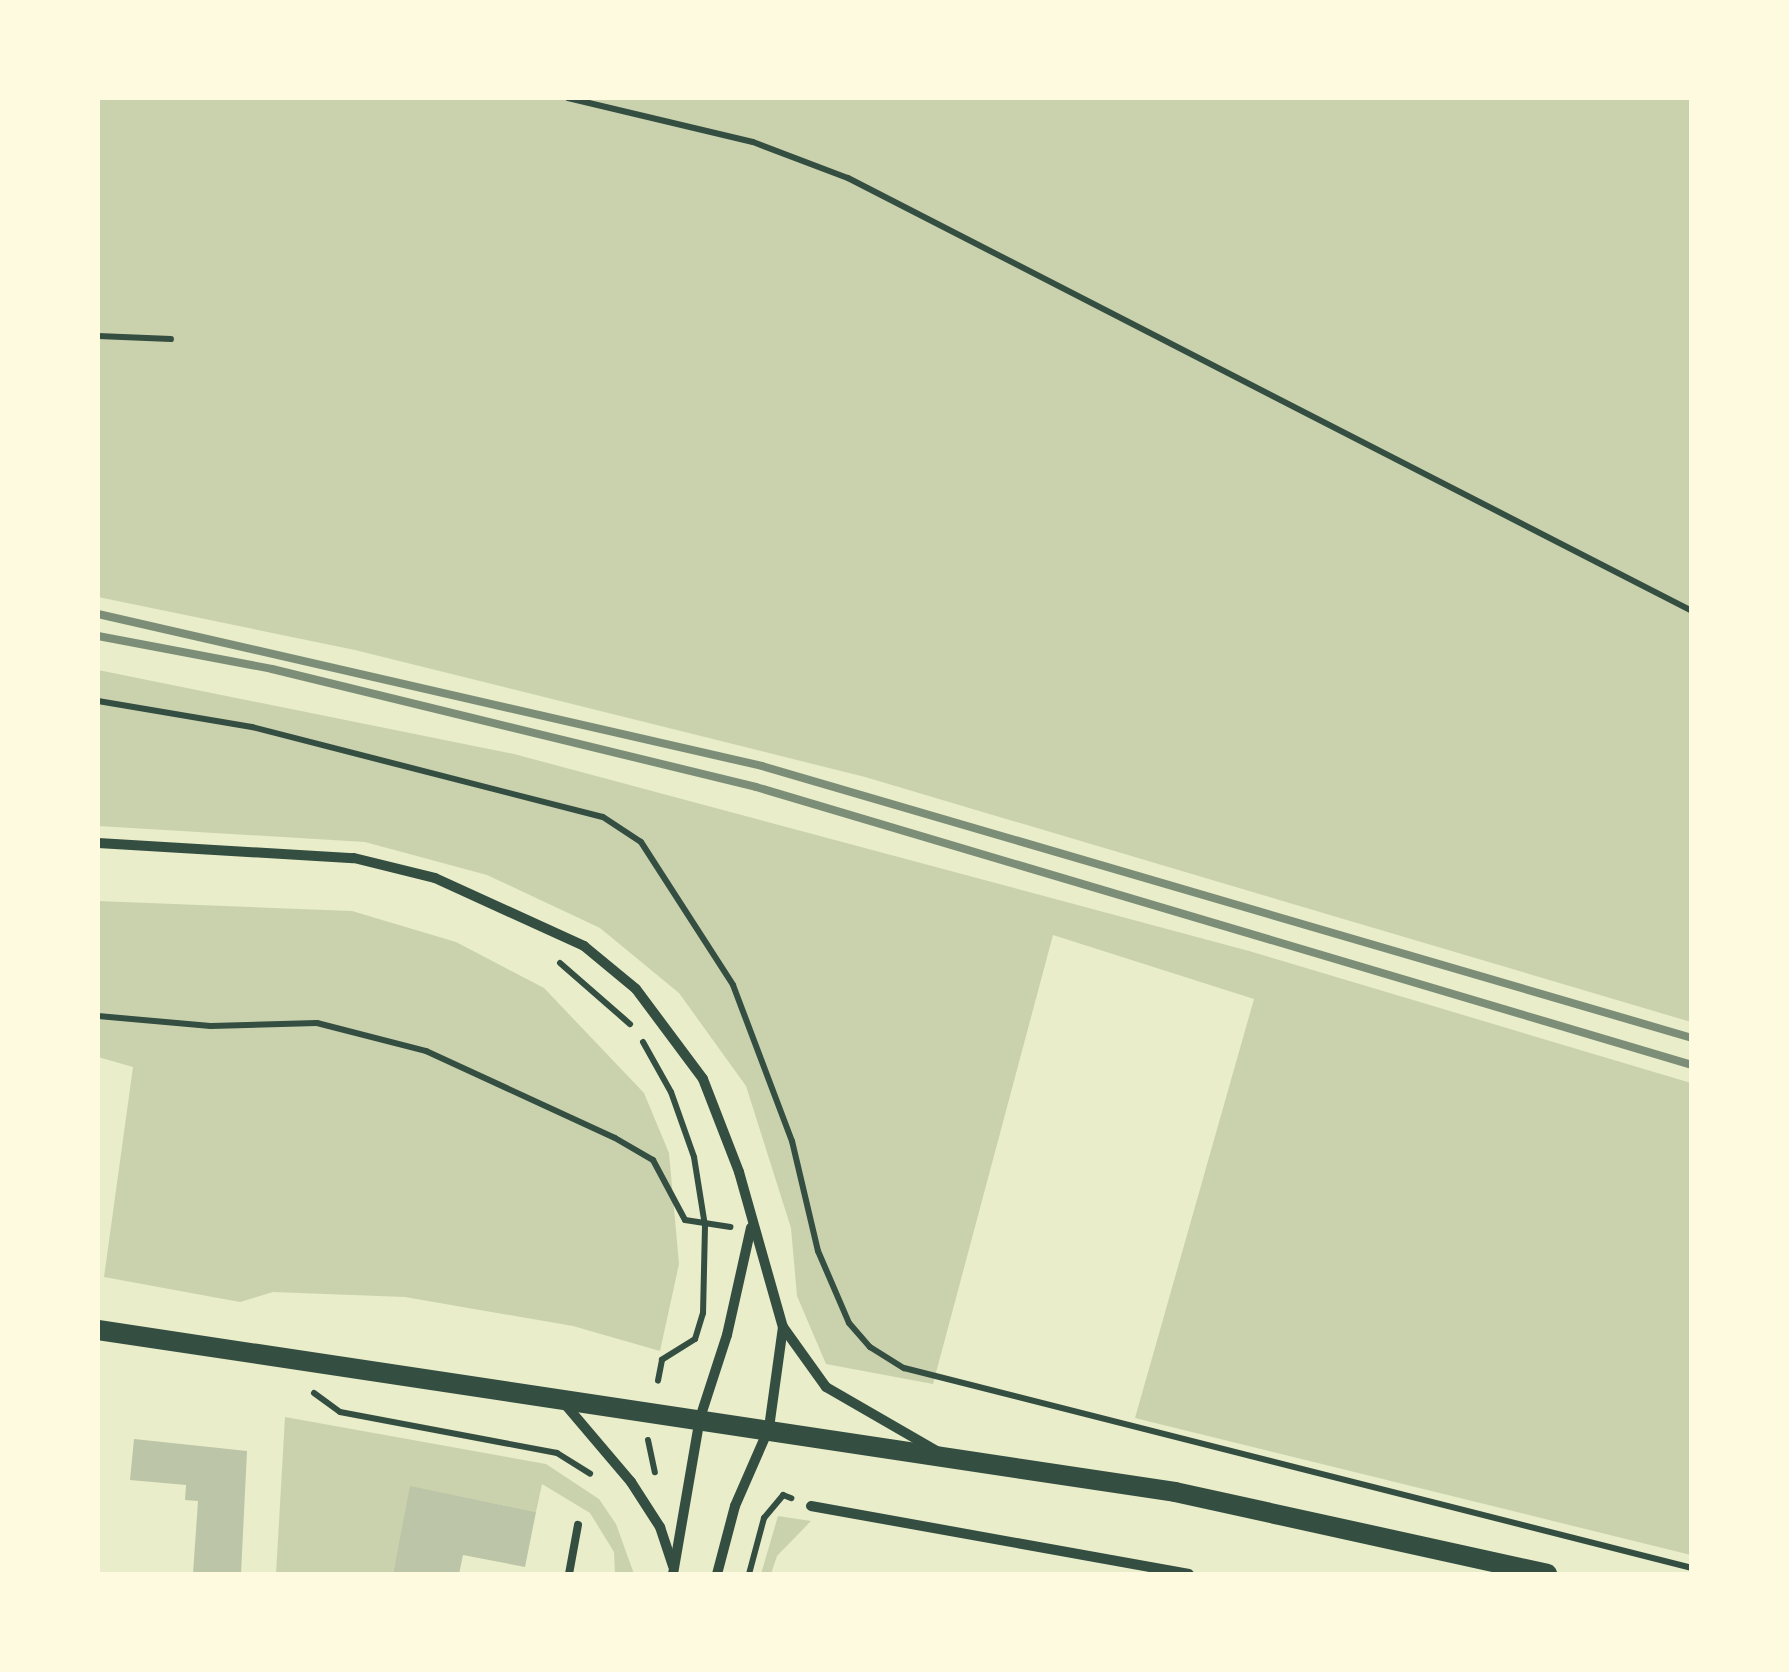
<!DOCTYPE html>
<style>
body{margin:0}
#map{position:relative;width:1789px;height:1672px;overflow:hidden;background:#e9edc9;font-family:Ubuntu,sans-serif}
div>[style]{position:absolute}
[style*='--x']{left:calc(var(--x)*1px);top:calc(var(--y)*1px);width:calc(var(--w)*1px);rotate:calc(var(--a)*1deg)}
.green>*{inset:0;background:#cad2ad}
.building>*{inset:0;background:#bcc5a7}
.path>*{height:6px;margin:-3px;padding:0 3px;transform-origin:3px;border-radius:3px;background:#344e41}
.service>*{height:8px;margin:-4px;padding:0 4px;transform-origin:4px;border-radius:4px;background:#344e41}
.minor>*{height:10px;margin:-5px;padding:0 5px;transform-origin:5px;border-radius:5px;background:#344e41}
.secondary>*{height:20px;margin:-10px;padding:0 10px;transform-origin:10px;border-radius:10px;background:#344e41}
.rail>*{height:8px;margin:-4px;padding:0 4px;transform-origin:4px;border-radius:4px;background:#7c8e77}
span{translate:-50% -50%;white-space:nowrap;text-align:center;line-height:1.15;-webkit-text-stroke:8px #fefae0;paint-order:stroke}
.frame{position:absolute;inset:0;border:100px solid #fefae0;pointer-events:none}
</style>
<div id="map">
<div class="green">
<i style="clip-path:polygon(98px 98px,1691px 98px,1691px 1022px,865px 777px,355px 650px,98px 597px)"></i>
<i style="clip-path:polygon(98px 670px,514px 754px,1249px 951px,1691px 1083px,1691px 1555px,1135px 1418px,1254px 999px,1053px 935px,933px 1384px,826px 1364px,797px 1296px,791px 1228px,746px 1086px,679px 993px,600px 928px,487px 875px,365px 842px,98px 826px)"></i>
<i style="clip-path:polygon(98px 901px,352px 911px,456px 942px,544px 988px,644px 1093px,669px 1153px,679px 1264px,660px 1351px,573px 1326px,405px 1297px,273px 1292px,240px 1302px,104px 1277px,133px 1067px,98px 1057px)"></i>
<i style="clip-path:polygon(285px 1417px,546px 1464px,599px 1499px,616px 1524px,634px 1574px,615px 1574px,614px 1552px,590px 1513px,542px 1484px,536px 1512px,411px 1487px,393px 1574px,276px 1574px)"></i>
<i style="clip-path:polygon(778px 1516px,811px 1521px,777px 1556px,771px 1574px,761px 1574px)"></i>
</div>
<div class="building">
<i style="clip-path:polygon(134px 1439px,247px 1451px,241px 1574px,193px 1574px,198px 1501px,185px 1500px,186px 1485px,130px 1480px)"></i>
<i style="clip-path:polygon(410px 1486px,536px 1512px,525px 1567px,463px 1555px,459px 1574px,393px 1574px)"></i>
</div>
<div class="path">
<i style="--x:568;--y:98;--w:190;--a:13.4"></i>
<i style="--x:753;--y:142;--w:102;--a:20.8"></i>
<i style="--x:848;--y:178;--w:949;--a:27.16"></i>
<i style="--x:98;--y:336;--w:73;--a:2.4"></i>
<i style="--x:98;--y:701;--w:156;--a:9.6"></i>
<i style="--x:252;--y:727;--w:362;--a:14.4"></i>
<i style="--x:603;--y:817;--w:45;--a:33.3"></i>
<i style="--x:641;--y:842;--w:170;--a:57.2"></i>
<i style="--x:733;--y:985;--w:167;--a:69.3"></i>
<i style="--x:792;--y:1141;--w:113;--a:76.7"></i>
<i style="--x:818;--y:1251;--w:78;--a:66.7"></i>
<i style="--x:849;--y:1323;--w:32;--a:49"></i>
<i style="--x:870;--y:1347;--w:40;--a:32"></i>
<i style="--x:904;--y:1368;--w:813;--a:14.24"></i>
<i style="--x:560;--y:963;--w:93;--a:41.1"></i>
<i style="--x:98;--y:1016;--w:113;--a:5.1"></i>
<i style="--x:211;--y:1026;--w:106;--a:-1.6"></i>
<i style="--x:317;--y:1023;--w:113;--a:14.4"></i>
<i style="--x:426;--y:1051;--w:208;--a:24.7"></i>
<i style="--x:615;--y:1138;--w:44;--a:30.1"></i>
<i style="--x:653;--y:1160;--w:68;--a:61.9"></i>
<i style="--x:685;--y:1220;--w:46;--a:8.8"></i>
<i style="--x:643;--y:1042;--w:57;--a:60.8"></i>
<i style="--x:671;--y:1092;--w:69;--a:70.5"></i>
<i style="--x:694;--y:1157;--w:70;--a:80.9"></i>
<i style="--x:705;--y:1226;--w:87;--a:91.3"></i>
<i style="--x:703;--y:1313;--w:27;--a:107"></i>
<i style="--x:695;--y:1339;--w:39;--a:148"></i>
<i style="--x:662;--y:1360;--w:21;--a:101"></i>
<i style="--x:314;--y:1393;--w:32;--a:36"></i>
<i style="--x:340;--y:1412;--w:221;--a:10.7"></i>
<i style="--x:557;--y:1453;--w:39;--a:32"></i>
<i style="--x:648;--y:1440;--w:33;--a:78"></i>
<i style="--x:749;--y:1574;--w:58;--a:-75"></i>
<i style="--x:764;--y:1518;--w:30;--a:-50"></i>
<i style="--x:783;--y:1495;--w:9;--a:21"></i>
</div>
<div class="service">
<i style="--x:569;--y:1574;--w:50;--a:-79.6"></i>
</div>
<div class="minor">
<i style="--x:98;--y:843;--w:256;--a:3.4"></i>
<i style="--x:354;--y:858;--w:83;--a:13.9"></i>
<i style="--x:435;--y:878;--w:164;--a:24.5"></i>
<i style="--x:584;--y:946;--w:67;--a:39.6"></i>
<i style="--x:636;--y:989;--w:112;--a:53.3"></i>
<i style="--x:703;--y:1079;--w:100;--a:68.8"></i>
<i style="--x:739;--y:1172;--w:161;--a:74.2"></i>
<i style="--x:783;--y:1327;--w:102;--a:97.9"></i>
<i style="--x:769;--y:1428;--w:85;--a:113.6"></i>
<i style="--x:735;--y:1506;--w:70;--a:104.8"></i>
<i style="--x:783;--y:1327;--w:74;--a:54.4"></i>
<i style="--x:826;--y:1387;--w:128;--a:30"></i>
<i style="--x:564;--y:1403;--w:104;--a:49.7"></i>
<i style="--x:631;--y:1482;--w:54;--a:57.2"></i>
<i style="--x:660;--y:1527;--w:41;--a:71.6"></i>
<i style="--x:811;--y:1506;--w:384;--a:10.2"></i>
<i style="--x:673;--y:1574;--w:158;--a:-80.2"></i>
<i style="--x:700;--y:1418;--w:87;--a:-72"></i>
<i style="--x:727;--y:1335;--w:110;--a:-77.4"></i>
</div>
<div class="secondary">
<i style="--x:98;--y:1330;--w:1089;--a:8.55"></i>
<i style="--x:1175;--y:1492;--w:381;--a:12.4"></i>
</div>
<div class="rail">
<i style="--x:98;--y:614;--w:681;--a:12.89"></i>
<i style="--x:762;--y:766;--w:969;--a:16.3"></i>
<i style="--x:98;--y:636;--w:177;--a:10.7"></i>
<i style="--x:272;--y:669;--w:498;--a:13.7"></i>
<i style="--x:756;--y:787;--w:976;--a:16.54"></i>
</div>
<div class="frame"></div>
</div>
